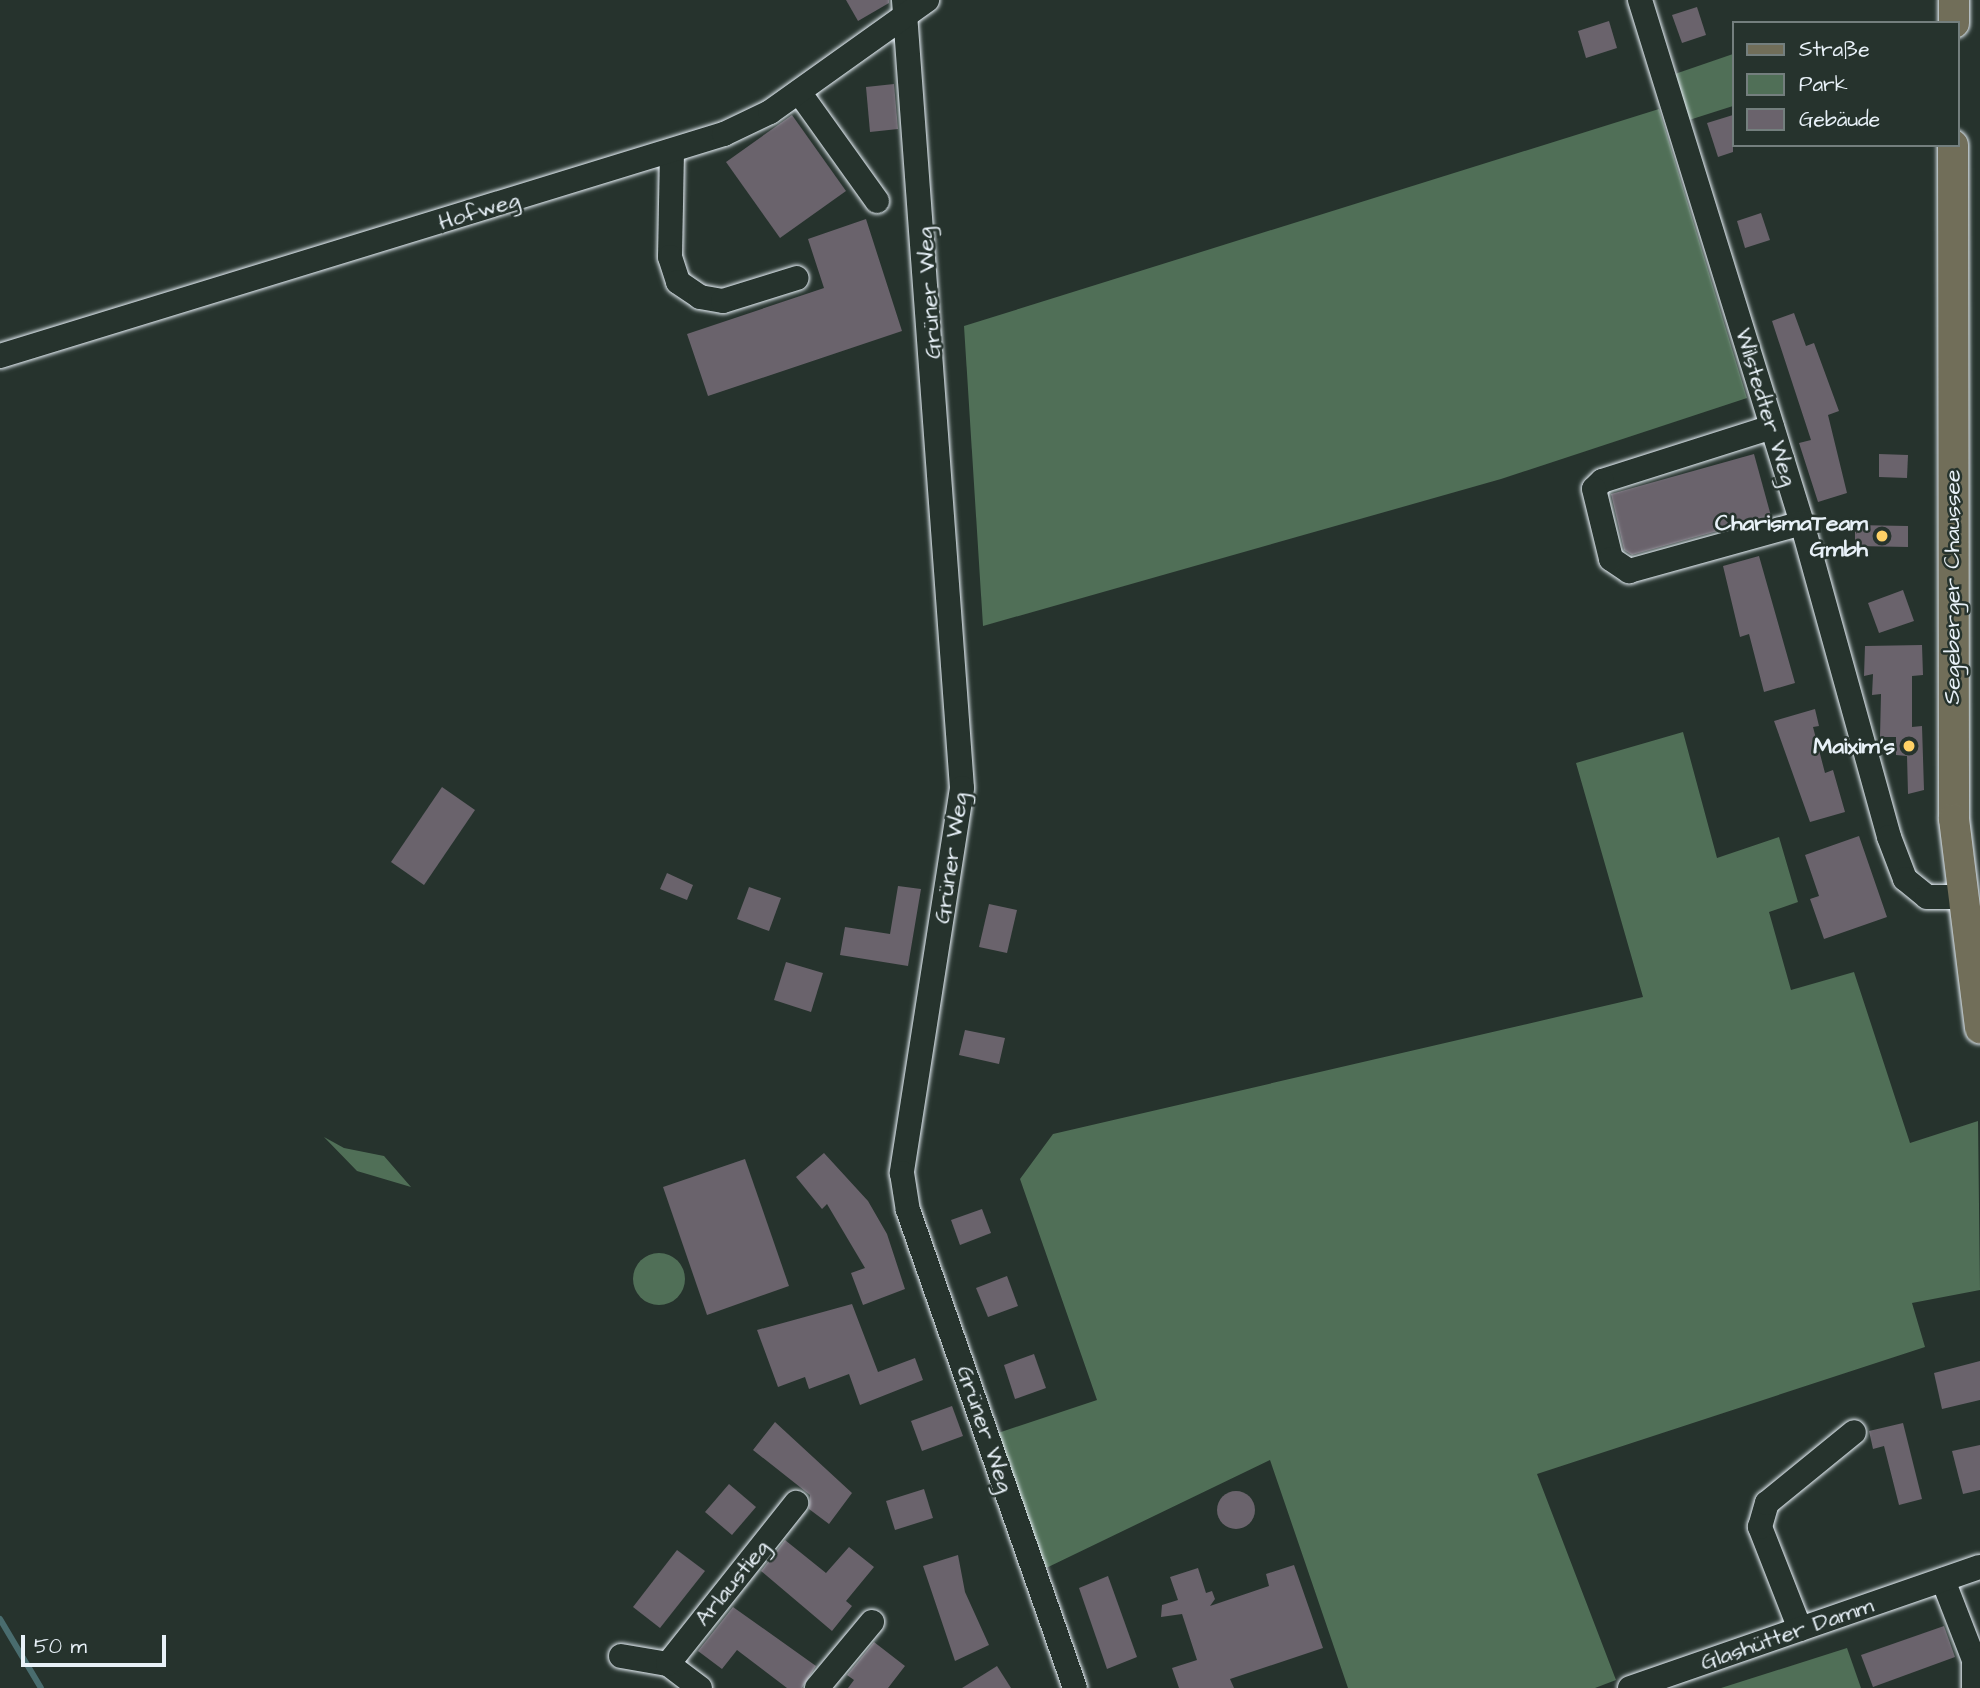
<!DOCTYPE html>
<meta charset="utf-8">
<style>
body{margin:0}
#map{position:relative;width:1980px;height:1688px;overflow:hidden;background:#26332d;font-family:"Architects Daughter",sans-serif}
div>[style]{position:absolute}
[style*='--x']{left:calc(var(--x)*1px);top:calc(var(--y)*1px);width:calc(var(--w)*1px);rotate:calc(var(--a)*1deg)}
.green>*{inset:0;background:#506f57}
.round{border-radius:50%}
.stream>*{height:6px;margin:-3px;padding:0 3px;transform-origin:3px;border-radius:3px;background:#496c6e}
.building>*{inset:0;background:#6a636c}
.roads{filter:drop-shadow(0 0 2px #e8f1f8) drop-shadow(0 0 2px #e8f1f8)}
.minor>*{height:24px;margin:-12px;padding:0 12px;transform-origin:12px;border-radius:12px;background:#26332d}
.major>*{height:30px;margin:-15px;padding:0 15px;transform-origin:15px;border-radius:15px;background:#716e59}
.dots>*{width:19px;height:19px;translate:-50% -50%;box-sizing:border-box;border:4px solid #26332d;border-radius:50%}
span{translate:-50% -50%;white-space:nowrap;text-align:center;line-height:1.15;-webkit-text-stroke:5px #26332d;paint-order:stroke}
.street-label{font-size:23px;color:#e8f1f8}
.poi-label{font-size:23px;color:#e8f1f8;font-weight:700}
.right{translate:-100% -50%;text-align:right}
.legend{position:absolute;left:1732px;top:21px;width:228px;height:126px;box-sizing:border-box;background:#26332d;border:2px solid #747f7e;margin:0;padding:9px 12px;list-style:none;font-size:21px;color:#e8f1f8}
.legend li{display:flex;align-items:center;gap:14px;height:35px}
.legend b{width:35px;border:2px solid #747f7e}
.scale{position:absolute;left:21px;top:1635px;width:145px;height:32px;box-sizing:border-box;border:4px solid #e8f1f8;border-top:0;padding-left:9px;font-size:21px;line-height:24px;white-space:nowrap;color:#e8f1f8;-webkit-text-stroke:5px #26332d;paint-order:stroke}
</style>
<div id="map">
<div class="green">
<i style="clip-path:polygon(1733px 54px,1733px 106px,1686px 121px,1672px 75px)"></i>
<i style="clip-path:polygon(1659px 109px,1747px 398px,1501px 479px,983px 626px,964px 326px)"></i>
<i style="clip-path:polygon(1683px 732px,1717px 858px,1779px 837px,1798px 902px,1769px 912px,1791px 990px,1854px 972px,1910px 1143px,1978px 1121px,1980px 1290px,1912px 1303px,1925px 1347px,1537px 1474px,1616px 1680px,1595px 1688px,1348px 1688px,1270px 1460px,1042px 1570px,998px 1433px,1097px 1400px,1020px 1179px,1053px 1134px,1643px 997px,1576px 763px)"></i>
<i style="clip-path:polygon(324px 1137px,344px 1148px,384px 1156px,411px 1187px,357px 1171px)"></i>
<i class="round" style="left:633px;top:1253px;width:52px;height:52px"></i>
<i style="clip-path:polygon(1847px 1648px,1861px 1688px,1721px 1688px)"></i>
</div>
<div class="stream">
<i style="--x:0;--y:1619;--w:80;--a:59.3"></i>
</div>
<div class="building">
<i style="clip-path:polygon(846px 0,889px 0,889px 3px,858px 21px)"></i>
<i style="clip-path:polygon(1697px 7px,1706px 35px,1682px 43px,1672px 15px)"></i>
<i style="clip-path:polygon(1609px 21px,1617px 48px,1586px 58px,1578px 31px)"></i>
<i style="clip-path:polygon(894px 84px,898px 129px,870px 132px,866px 87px)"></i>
<i style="clip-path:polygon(792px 115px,846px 191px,780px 238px,726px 162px)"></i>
<i style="clip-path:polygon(1733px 115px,1733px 152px,1718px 157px,1707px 123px)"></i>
<i style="clip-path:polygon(1761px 213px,1770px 240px,1745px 248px,1737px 221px)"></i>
<i style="clip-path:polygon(866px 219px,902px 331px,708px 396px,687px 334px,824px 288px,808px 239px)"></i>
<i style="clip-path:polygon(1794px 313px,1806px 346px,1814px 343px,1839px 411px,1828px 415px,1847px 493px,1818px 502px,1799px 443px,1811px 440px,1772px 321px)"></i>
<i style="clip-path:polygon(1754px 454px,1771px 516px,1632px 555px,1624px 550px,1611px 494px)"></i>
<i style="clip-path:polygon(1879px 454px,1908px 455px,1907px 478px,1879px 477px)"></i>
<i style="clip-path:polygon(1855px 525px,1908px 526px,1908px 547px,1855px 546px)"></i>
<i style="clip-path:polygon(1759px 556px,1795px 683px,1764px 692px,1749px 634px,1740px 637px,1723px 566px)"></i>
<i style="clip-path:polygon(1903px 590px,1914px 621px,1879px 633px,1868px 603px)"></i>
<i style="clip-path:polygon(1922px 645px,1923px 675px,1912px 676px,1912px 727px,1922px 726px,1924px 790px,1908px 794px,1907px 756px,1896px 755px,1896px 737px,1880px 737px,1881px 694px,1872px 695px,1873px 674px,1864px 676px,1865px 646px)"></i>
<i style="clip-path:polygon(1815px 709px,1819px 726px,1813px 727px,1825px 773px,1833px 770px,1845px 812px,1810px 822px,1774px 721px)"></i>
<i style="clip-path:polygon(442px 787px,475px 810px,424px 885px,391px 862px)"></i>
<i style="clip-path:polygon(1859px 836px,1887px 917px,1824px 939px,1810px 899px,1819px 896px,1805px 855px)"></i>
<i style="clip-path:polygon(667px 873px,693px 885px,687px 900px,660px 889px)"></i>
<i style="clip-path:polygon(898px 886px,921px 889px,908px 966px,840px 955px,845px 927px,890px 934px)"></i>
<i style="clip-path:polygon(749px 887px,781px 898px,769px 931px,737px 919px)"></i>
<i style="clip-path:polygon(989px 904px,1017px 910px,1007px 953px,979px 947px)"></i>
<i style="clip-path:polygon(786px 962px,823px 973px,811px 1012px,774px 1000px)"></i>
<i style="clip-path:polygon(965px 1030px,1005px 1038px,999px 1064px,959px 1055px)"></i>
<i style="clip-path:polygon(824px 1153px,868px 1201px,887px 1234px,905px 1289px,863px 1305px,851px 1273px,865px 1268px,827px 1204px,822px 1209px,796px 1177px)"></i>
<i style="clip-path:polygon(745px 1159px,789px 1286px,707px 1315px,663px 1187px)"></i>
<i style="clip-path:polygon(982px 1209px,991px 1233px,960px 1245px,951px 1220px)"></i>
<i style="clip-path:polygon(1007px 1276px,1018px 1306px,988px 1317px,976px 1288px)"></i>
<i style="clip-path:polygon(852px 1304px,878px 1372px,915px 1358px,923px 1380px,860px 1405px,849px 1374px,809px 1389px,805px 1377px,778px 1387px,757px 1330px)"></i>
<i style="clip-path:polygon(1034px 1354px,1046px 1388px,1015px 1399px,1004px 1365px)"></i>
<i style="clip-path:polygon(1980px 1361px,1980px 1400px,1942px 1409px,1934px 1373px)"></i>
<i style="clip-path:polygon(952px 1406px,963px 1436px,922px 1451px,911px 1421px)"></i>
<i style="clip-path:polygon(775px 1422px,852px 1493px,829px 1524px,809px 1509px,810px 1495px,753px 1450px)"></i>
<i style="clip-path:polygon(1903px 1423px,1922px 1499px,1899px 1505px,1884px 1446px,1873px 1449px,1869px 1431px)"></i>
<i style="clip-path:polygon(1980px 1445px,1980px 1490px,1963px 1494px,1952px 1451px)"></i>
<i style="clip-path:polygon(729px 1484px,756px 1507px,732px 1535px,705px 1512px)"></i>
<i style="clip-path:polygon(924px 1489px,933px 1518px,895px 1530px,886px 1501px)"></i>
<i class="round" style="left:1217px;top:1491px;width:38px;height:38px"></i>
<i style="clip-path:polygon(785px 1540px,826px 1573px,849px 1547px,874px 1567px,846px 1601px,852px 1606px,832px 1631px,761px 1571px)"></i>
<i style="clip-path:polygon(677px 1550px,705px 1571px,660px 1628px,633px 1607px)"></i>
<i style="clip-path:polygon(958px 1555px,965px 1592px,989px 1645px,955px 1661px,923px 1566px)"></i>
<i style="clip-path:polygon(1294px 1565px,1323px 1648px,1230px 1679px,1234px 1688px,1179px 1688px,1172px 1668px,1197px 1660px,1182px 1614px,1161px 1617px,1162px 1605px,1178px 1600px,1170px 1577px,1198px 1568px,1206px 1593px,1212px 1591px,1215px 1599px,1210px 1606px,1269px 1586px,1266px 1574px)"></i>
<i style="clip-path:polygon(1108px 1576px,1137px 1657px,1107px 1669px,1079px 1588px)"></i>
<i style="clip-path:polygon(733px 1607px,816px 1666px,802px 1688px,787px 1688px,737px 1650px,722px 1669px,698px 1651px)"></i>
<i style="clip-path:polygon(1944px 1626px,1955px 1657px,1873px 1687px,1861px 1655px)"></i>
<i style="clip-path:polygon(874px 1642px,905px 1666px,888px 1688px,848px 1688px,854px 1680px,847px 1675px)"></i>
<i style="clip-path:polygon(997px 1666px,1011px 1688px,962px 1688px)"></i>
</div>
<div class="roads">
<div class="minor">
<i style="--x:904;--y:0;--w:790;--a:85.79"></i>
<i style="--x:962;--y:788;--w:390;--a:98.9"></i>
<i style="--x:902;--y:1173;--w:37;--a:81"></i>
<i style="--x:908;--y:1210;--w:506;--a:70.74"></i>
<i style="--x:1640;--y:0;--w:548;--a:72.79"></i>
<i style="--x:1802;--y:523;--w:326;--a:74.5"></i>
<i style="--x:1889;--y:837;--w:45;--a:69.1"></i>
<i style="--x:1905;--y:879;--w:28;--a:39"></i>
<i style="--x:1927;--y:897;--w:32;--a:0"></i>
<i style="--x:799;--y:92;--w:134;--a:54.4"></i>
<i style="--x:672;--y:152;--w:105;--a:91.1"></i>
<i style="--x:670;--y:257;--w:26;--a:72"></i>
<i style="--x:678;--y:282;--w:27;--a:34"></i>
<i style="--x:700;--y:297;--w:23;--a:10"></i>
<i style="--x:723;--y:301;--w:77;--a:-17.3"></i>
<i style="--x:0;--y:356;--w:757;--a:-17.05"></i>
<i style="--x:724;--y:134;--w:51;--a:-25.6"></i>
<i style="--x:770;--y:112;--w:193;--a:-35.5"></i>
<i style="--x:1772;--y:427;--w:178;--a:162.4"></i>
<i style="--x:1602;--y:481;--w:11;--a:135"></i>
<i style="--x:1594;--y:489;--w:72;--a:76.3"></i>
<i style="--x:1611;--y:559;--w:22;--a:34"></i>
<i style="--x:1629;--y:571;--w:180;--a:-15.5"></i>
<i style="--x:1943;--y:1580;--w:86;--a:68.8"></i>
<i style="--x:1800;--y:1629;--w:110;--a:-111.4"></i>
<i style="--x:1760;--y:1527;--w:25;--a:-74"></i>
<i style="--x:1767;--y:1503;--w:112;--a:-39.2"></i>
<i style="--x:621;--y:1656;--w:48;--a:9.7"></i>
<i style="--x:668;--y:1664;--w:40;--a:37"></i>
<i style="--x:668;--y:1664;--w:206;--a:-51.5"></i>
<i style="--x:817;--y:1688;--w:86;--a:-50.2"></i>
<i style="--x:1630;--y:1688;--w:370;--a:-19.1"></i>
<i style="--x:1974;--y:1688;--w:28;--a:-90"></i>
</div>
<div class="major">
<i style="--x:1954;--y:23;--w:23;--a:-90"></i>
<i style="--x:1953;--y:145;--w:674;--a:89.91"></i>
<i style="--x:1954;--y:819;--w:211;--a:82.9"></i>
</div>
</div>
<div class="dots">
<i style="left:1882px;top:536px;background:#ffd166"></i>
<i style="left:1909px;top:746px;background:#ffd166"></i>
</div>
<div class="street-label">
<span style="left:479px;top:211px;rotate:-17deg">Hofweg</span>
<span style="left:929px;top:293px;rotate:-94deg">Grüner Weg</span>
<span style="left:1766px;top:407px;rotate:73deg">Wilstedter Weg</span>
<span style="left:1952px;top:587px;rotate:-90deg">Segeberger Chaussee</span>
<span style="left:951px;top:858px;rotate:-82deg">Grüner Weg</span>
<span style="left:985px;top:1429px;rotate:71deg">Grüner Weg</span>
<span style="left:732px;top:1583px;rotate:-51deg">Arlaustieg</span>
<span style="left:1787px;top:1634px;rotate:-19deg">Glashütter Damm</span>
</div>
<div class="poi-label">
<span class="right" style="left:1868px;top:536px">CharismaTeam<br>Gmbh</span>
<span class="right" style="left:1895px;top:746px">Maixim's</span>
</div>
<ul class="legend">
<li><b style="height:9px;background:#716e59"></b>Straße</li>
<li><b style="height:19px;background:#506f57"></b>Park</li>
<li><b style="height:19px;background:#6a636c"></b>Gebäude</li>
</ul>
<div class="scale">50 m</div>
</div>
